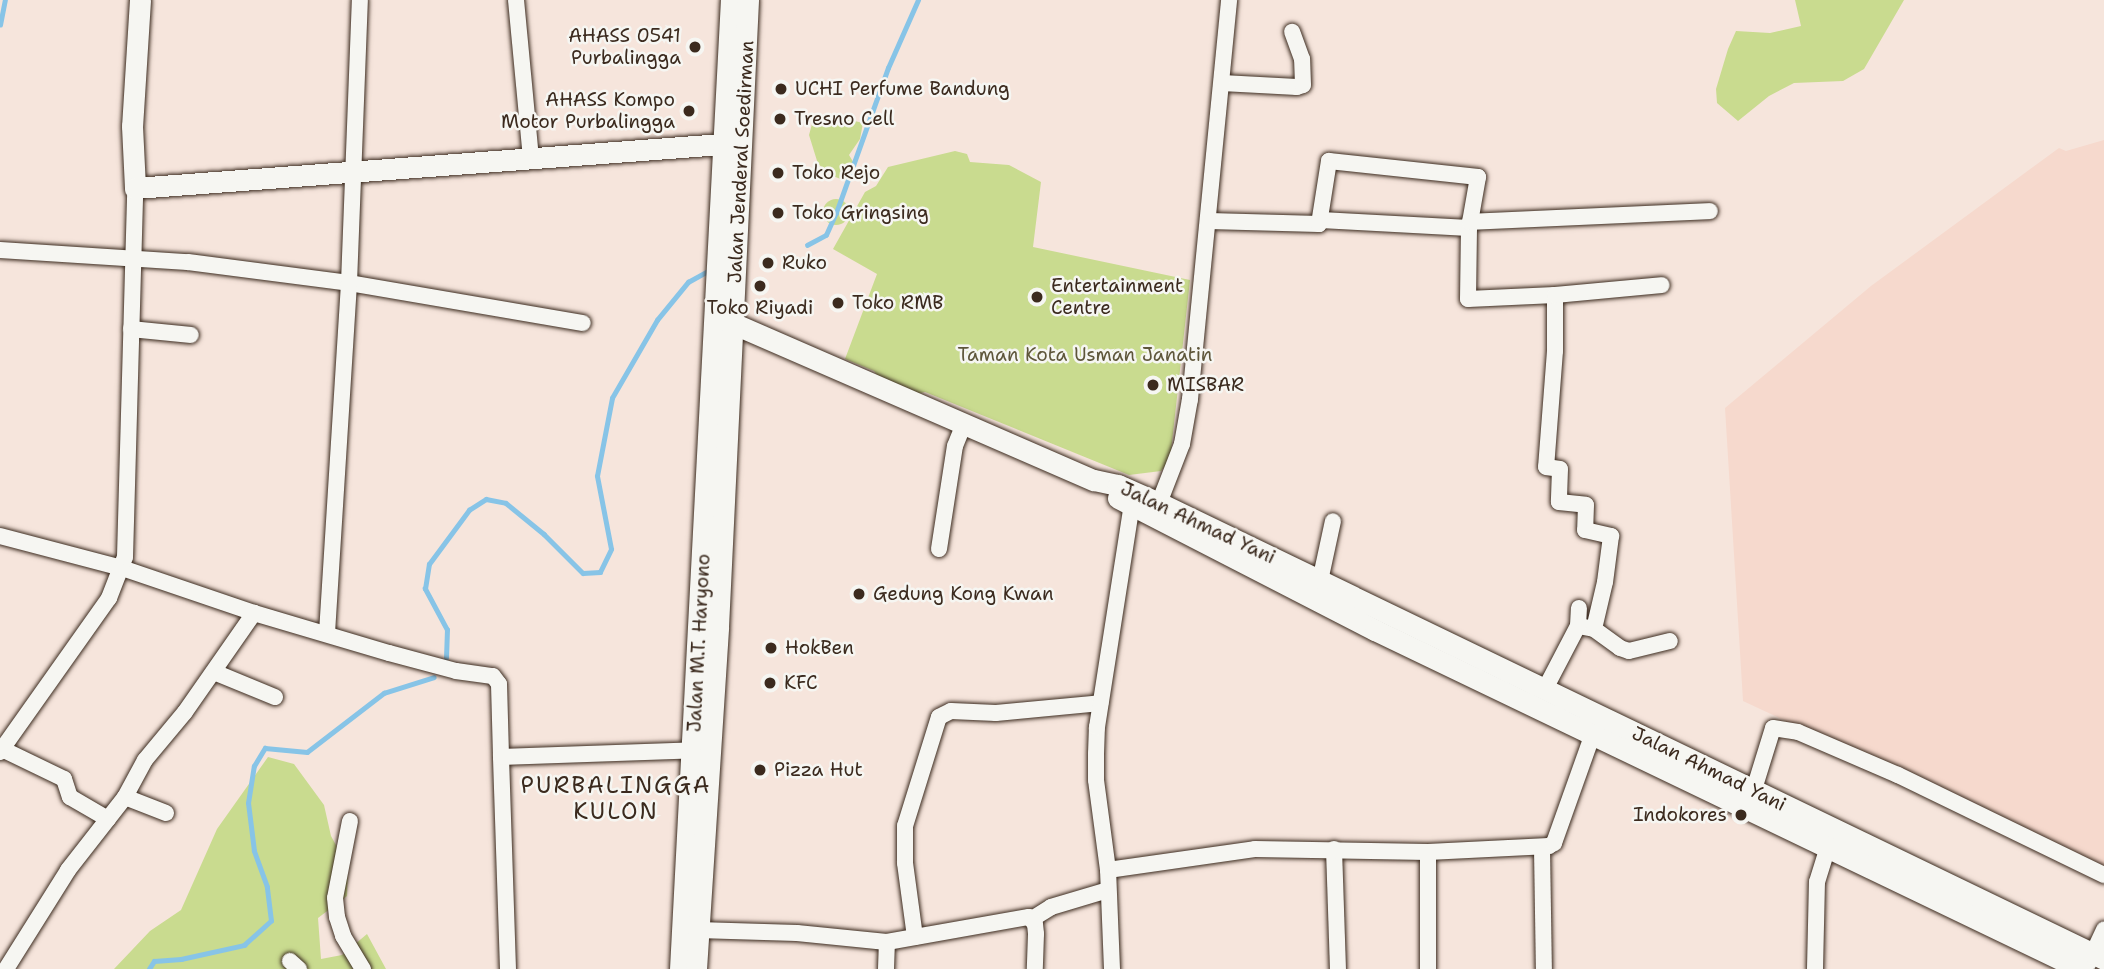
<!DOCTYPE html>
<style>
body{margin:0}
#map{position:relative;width:2104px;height:969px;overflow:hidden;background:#f6e5dc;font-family:"Shantell Sans",sans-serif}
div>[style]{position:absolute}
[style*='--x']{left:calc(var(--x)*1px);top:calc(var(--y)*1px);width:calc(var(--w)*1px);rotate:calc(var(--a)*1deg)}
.built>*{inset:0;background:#f6d9cd}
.green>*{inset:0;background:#c9db8f}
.round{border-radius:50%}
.stream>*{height:4.5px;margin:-2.25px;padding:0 2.25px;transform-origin:2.25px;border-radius:2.25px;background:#87c4e7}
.roads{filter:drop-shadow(0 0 2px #3b2a1e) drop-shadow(0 0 2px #3b2a1e)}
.minor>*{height:16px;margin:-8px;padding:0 8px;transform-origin:8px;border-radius:8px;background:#f6f6f2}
.major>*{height:21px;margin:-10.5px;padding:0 10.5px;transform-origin:10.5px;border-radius:10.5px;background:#f6f6f2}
.dots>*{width:19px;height:19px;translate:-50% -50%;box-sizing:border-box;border:4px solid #f6f6f2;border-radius:50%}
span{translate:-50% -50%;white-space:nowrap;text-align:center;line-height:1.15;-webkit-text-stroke:5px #f6f6f2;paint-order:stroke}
.poi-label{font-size:19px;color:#3b2a1e}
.right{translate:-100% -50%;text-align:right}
.left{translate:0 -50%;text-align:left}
.street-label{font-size:19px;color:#3b2a1e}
.park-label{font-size:19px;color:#5e563a}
.quarter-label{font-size:23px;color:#3b2a1e;letter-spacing:2px}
</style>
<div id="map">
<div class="built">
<i style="clip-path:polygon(2104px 140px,2104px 870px,1743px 701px,1725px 408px,1871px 286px,2059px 148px,2066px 151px)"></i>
</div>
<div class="green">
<i style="clip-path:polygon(1795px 0,1904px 0,1864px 69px,1843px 81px,1794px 83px,1769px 96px,1738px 121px,1717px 103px,1716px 89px,1728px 49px,1736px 31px,1770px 33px,1801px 26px)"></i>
<i style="clip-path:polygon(825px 114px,863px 123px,860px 139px,849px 155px,855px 165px,852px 175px,843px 180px,833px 176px,818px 164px,809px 135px,812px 124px)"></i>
<i style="clip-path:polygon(955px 151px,967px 154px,970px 162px,1009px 165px,1041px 182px,1033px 247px,1190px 280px,1170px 460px,1161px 471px,1129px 475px,925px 392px,913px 395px,884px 384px,874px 371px,845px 359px,877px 274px,833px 249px,865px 192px,876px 186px,888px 167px)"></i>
<i class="round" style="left:823px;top:199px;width:26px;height:26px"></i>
<i style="clip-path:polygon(268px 757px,294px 764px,324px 805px,331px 836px,348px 867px,347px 896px,318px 918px,321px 959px,342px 955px,367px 934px,386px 969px,114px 969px,150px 931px,181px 910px,217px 829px)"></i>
</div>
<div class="stream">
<i style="--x:0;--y:25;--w:25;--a:-79"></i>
<i style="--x:807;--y:245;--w:21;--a:-28"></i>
<i style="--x:826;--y:235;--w:24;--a:-66"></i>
<i style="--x:836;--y:213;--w:154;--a:-70.3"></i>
<i style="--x:888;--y:68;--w:74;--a:-66.2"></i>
<i style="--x:446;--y:658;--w:28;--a:-88"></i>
<i style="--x:447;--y:630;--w:47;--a:-118.2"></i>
<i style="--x:425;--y:589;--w:25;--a:-81"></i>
<i style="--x:429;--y:564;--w:67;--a:-53.5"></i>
<i style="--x:469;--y:510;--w:20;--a:-33"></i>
<i style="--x:486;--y:499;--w:20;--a:11"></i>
<i style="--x:506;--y:503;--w:49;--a:39.2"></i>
<i style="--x:544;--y:534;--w:55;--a:45"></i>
<i style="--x:583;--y:573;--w:17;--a:-3"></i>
<i style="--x:600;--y:572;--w:25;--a:-64"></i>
<i style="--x:611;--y:549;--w:74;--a:-100.9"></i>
<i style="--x:597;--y:476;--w:79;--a:-79.1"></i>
<i style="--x:612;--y:398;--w:90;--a:-60"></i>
<i style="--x:657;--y:320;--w:49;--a:-50.8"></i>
<i style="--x:688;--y:282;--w:23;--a:-29"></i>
<i style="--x:149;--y:969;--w:9;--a:-58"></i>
<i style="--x:154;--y:961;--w:27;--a:-4"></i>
<i style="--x:181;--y:959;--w:65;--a:-12.5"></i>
<i style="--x:244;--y:945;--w:36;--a:-42"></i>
<i style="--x:271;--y:921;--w:34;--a:-97"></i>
<i style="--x:267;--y:887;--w:38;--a:-110"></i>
<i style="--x:254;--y:851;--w:48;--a:-97.1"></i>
<i style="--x:248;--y:803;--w:37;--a:-81"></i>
<i style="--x:254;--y:766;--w:21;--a:-59"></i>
<i style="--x:265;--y:748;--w:42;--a:5.4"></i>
<i style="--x:307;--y:752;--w:97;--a:-37.5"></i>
<i style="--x:384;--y:693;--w:52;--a:-17.7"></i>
</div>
<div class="roads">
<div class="minor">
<i style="--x:516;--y:0;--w:159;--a:84.6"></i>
<i style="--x:1222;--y:83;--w:75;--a:3.1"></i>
<i style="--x:1297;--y:87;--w:6;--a:-18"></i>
<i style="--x:1303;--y:85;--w:26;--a:-92"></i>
<i style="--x:1302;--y:59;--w:29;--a:-110"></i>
<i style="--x:1321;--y:220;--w:148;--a:3.1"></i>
<i style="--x:1209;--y:221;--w:110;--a:1.6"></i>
<i style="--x:1319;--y:224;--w:64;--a:-81"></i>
<i style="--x:1329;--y:161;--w:150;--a:6.1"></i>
<i style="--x:1478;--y:177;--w:52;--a:100"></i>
<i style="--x:1469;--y:228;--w:71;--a:90.8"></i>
<i style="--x:1468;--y:299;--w:87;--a:-2.6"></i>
<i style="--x:1555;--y:295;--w:56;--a:90"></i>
<i style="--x:1555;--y:351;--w:116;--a:94.4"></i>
<i style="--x:1546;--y:467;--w:14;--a:8"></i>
<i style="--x:1560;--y:469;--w:33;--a:92"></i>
<i style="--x:1559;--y:502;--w:27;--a:6"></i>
<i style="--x:1586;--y:505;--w:25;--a:92"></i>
<i style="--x:1585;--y:530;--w:27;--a:13"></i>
<i style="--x:1611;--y:536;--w:46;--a:97.4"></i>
<i style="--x:1605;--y:582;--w:48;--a:103.2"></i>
<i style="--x:1594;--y:629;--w:16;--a:-169"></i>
<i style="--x:1470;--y:222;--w:240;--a:-2.6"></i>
<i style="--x:0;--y:250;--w:188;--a:3.7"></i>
<i style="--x:188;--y:262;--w:162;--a:7.4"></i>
<i style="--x:349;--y:283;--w:237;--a:9.7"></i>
<i style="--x:1555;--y:295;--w:107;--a:-5.3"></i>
<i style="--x:131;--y:329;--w:60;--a:5.7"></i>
<i style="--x:1156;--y:511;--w:72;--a:-68.8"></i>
<i style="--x:1182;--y:444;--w:46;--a:-79.9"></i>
<i style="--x:1190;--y:399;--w:401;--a:-84.4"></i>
<i style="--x:0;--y:536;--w:126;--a:14.7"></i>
<i style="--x:122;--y:568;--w:139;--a:18.8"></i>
<i style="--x:254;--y:613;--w:141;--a:16.5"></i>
<i style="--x:389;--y:653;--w:69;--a:15"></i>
<i style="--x:456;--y:671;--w:37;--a:8"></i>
<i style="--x:493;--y:676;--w:10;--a:53"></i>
<i style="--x:499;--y:684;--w:73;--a:88.4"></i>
<i style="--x:939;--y:549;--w:104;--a:-81.2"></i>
<i style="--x:955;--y:446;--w:24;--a:-68"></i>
<i style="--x:1320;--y:581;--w:61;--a:-77.8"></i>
<i style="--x:1594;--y:629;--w:32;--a:36"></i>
<i style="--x:1620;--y:648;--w:9;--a:18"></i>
<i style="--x:1629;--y:651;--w:42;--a:-13.7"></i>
<i style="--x:327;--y:633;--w:351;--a:-86.4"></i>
<i style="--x:349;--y:283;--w:283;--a:-87.8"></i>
<i style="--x:214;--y:672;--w:66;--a:22.3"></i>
<i style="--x:1545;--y:689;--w:71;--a:-62.4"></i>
<i style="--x:1578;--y:626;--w:18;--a:-87"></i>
<i style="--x:2;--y:749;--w:69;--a:25.8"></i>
<i style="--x:64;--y:779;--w:19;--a:72"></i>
<i style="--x:70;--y:797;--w:44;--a:30.1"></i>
<i style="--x:0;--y:752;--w:189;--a:-54.7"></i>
<i style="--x:109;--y:598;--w:44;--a:-68.7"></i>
<i style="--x:125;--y:557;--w:369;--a:-88.4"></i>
<i style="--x:125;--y:797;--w:44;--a:21.3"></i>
<i style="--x:1751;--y:799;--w:74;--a:-72.8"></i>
<i style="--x:1773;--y:728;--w:25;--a:9"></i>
<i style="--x:1798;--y:732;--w:109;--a:23.3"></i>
<i style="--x:1898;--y:775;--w:229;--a:25.9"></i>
<i style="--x:350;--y:821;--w:78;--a:101"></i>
<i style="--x:335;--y:898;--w:19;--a:84"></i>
<i style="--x:337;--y:917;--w:20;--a:72"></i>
<i style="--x:343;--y:936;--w:39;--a:59"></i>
<i style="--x:1542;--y:848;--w:121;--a:89.1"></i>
<i style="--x:1334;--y:849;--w:120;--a:88.1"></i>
<i style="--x:1428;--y:852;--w:117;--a:90"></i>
<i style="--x:1108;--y:870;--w:148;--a:-8.1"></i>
<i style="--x:1255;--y:849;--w:173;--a:1"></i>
<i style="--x:1428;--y:852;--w:121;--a:-2.8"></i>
<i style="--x:1549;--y:846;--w:6;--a:-31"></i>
<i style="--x:1554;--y:843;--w:125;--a:-70.4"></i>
<i style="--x:1032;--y:919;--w:22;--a:-32"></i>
<i style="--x:1051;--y:907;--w:59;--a:-16.6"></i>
<i style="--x:698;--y:930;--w:99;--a:1.7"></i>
<i style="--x:797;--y:933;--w:90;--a:5.7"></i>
<i style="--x:887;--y:942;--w:144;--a:-10"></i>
<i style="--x:1029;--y:917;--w:9;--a:49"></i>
<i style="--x:1035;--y:924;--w:10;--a:84"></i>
<i style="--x:1036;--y:934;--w:35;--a:92"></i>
<i style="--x:915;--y:937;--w:75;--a:-97.7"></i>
<i style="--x:905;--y:863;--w:37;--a:-90"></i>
<i style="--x:905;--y:826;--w:114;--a:-72.7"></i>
<i style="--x:939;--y:717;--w:13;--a:-27"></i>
<i style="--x:951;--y:711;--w:45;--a:2.5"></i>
<i style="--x:996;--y:713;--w:105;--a:-5.4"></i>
<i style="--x:290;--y:961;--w:12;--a:42"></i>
<i style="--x:2088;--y:964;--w:38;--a:-65"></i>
<i style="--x:6;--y:969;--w:117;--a:-57.9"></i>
<i style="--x:68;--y:870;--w:93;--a:-52"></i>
<i style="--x:125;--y:797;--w:42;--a:-61.6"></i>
<i style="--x:145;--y:760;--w:62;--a:-50.2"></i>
<i style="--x:185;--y:712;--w:121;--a:-55.1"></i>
<i style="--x:508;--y:969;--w:212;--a:-91.9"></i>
<i style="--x:501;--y:757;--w:201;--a:-2"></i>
<i style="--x:886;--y:969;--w:27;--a:-88"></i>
<i style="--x:1112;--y:969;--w:99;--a:-92.3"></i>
<i style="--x:1108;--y:870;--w:91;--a:-97.6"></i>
<i style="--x:1096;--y:780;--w:26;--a:-90"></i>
<i style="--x:1096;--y:754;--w:27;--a:-88"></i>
<i style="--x:1097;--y:727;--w:234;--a:-81.1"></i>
<i style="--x:1815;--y:969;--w:87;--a:-88.7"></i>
<i style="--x:1817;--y:882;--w:47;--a:-72.7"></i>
</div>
<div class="major">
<i style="--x:140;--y:0;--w:126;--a:93.6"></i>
<i style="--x:132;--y:126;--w:62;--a:87.2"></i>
<i style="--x:135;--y:188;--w:602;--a:-4.29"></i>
<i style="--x:716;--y:316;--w:412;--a:23.5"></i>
<i style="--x:1094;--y:480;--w:25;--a:12"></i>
<i style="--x:1118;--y:485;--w:45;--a:23.7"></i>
<i style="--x:1159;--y:503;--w:1049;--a:25.76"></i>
<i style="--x:1118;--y:498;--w:289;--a:27.2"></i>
<i style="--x:1375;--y:630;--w:783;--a:25.65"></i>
<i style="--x:680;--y:969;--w:970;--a:-86.99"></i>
<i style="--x:696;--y:969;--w:343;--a:-86.3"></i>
<i style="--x:718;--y:627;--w:628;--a:-87.26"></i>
</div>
</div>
<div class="dots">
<i style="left:695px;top:47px;background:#3b2a1e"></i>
<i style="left:781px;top:89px;background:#3b2a1e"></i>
<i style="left:689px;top:111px;background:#3b2a1e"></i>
<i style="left:780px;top:119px;background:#3b2a1e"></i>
<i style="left:778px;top:173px;background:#3b2a1e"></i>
<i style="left:778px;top:213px;background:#3b2a1e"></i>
<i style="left:768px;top:263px;background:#3b2a1e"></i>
<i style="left:760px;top:286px;background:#3b2a1e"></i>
<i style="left:1037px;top:297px;background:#3b2a1e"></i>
<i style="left:838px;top:303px;background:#3b2a1e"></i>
<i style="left:1153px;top:385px;background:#3b2a1e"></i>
<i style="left:859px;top:594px;background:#3b2a1e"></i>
<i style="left:771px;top:648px;background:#3b2a1e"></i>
<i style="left:770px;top:683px;background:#3b2a1e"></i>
<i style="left:760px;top:770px;background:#3b2a1e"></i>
<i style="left:1741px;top:815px;background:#3b2a1e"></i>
</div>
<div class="poi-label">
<span class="right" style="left:681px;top:47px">AHASS 0541<br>Purbalingga</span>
<span class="left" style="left:795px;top:89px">UCHI Perfume Bandung</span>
<span class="right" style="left:675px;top:111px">AHASS Kompo<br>Motor Purbalingga</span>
<span class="left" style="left:794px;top:119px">Tresno Cell</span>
<span class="left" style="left:792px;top:173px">Toko Rejo</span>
<span class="left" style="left:792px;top:213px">Toko Gringsing</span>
<span class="left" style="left:782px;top:263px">Ruko</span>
<span class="left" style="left:1051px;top:297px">Entertainment<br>Centre</span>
<span class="left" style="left:852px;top:303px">Toko RMB</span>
<span style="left:760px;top:308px">Toko Riyadi</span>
<span class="left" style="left:1167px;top:385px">MISBAR</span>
<span class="left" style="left:873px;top:594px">Gedung Kong Kwan</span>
<span class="left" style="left:785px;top:648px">HokBen</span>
<span class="left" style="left:784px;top:683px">KFC</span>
<span class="left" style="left:774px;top:770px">Pizza Hut</span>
<span class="right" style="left:1727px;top:815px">Indokores</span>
</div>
<div class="street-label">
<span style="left:741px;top:162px;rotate:-87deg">Jalan Jenderal Soedirman</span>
<span style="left:1198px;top:523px;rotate:25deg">Jalan Ahmad Yani</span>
<span style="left:699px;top:643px;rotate:-87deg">Jalan M.T. Haryono</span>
<span style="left:1709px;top:769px;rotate:26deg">Jalan Ahmad Yani</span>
</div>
<div class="park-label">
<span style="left:1085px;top:355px">Taman Kota Usman Janatin</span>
</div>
<div class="quarter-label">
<span style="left:616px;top:798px">PURBALINGGA<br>KULON</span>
</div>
</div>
